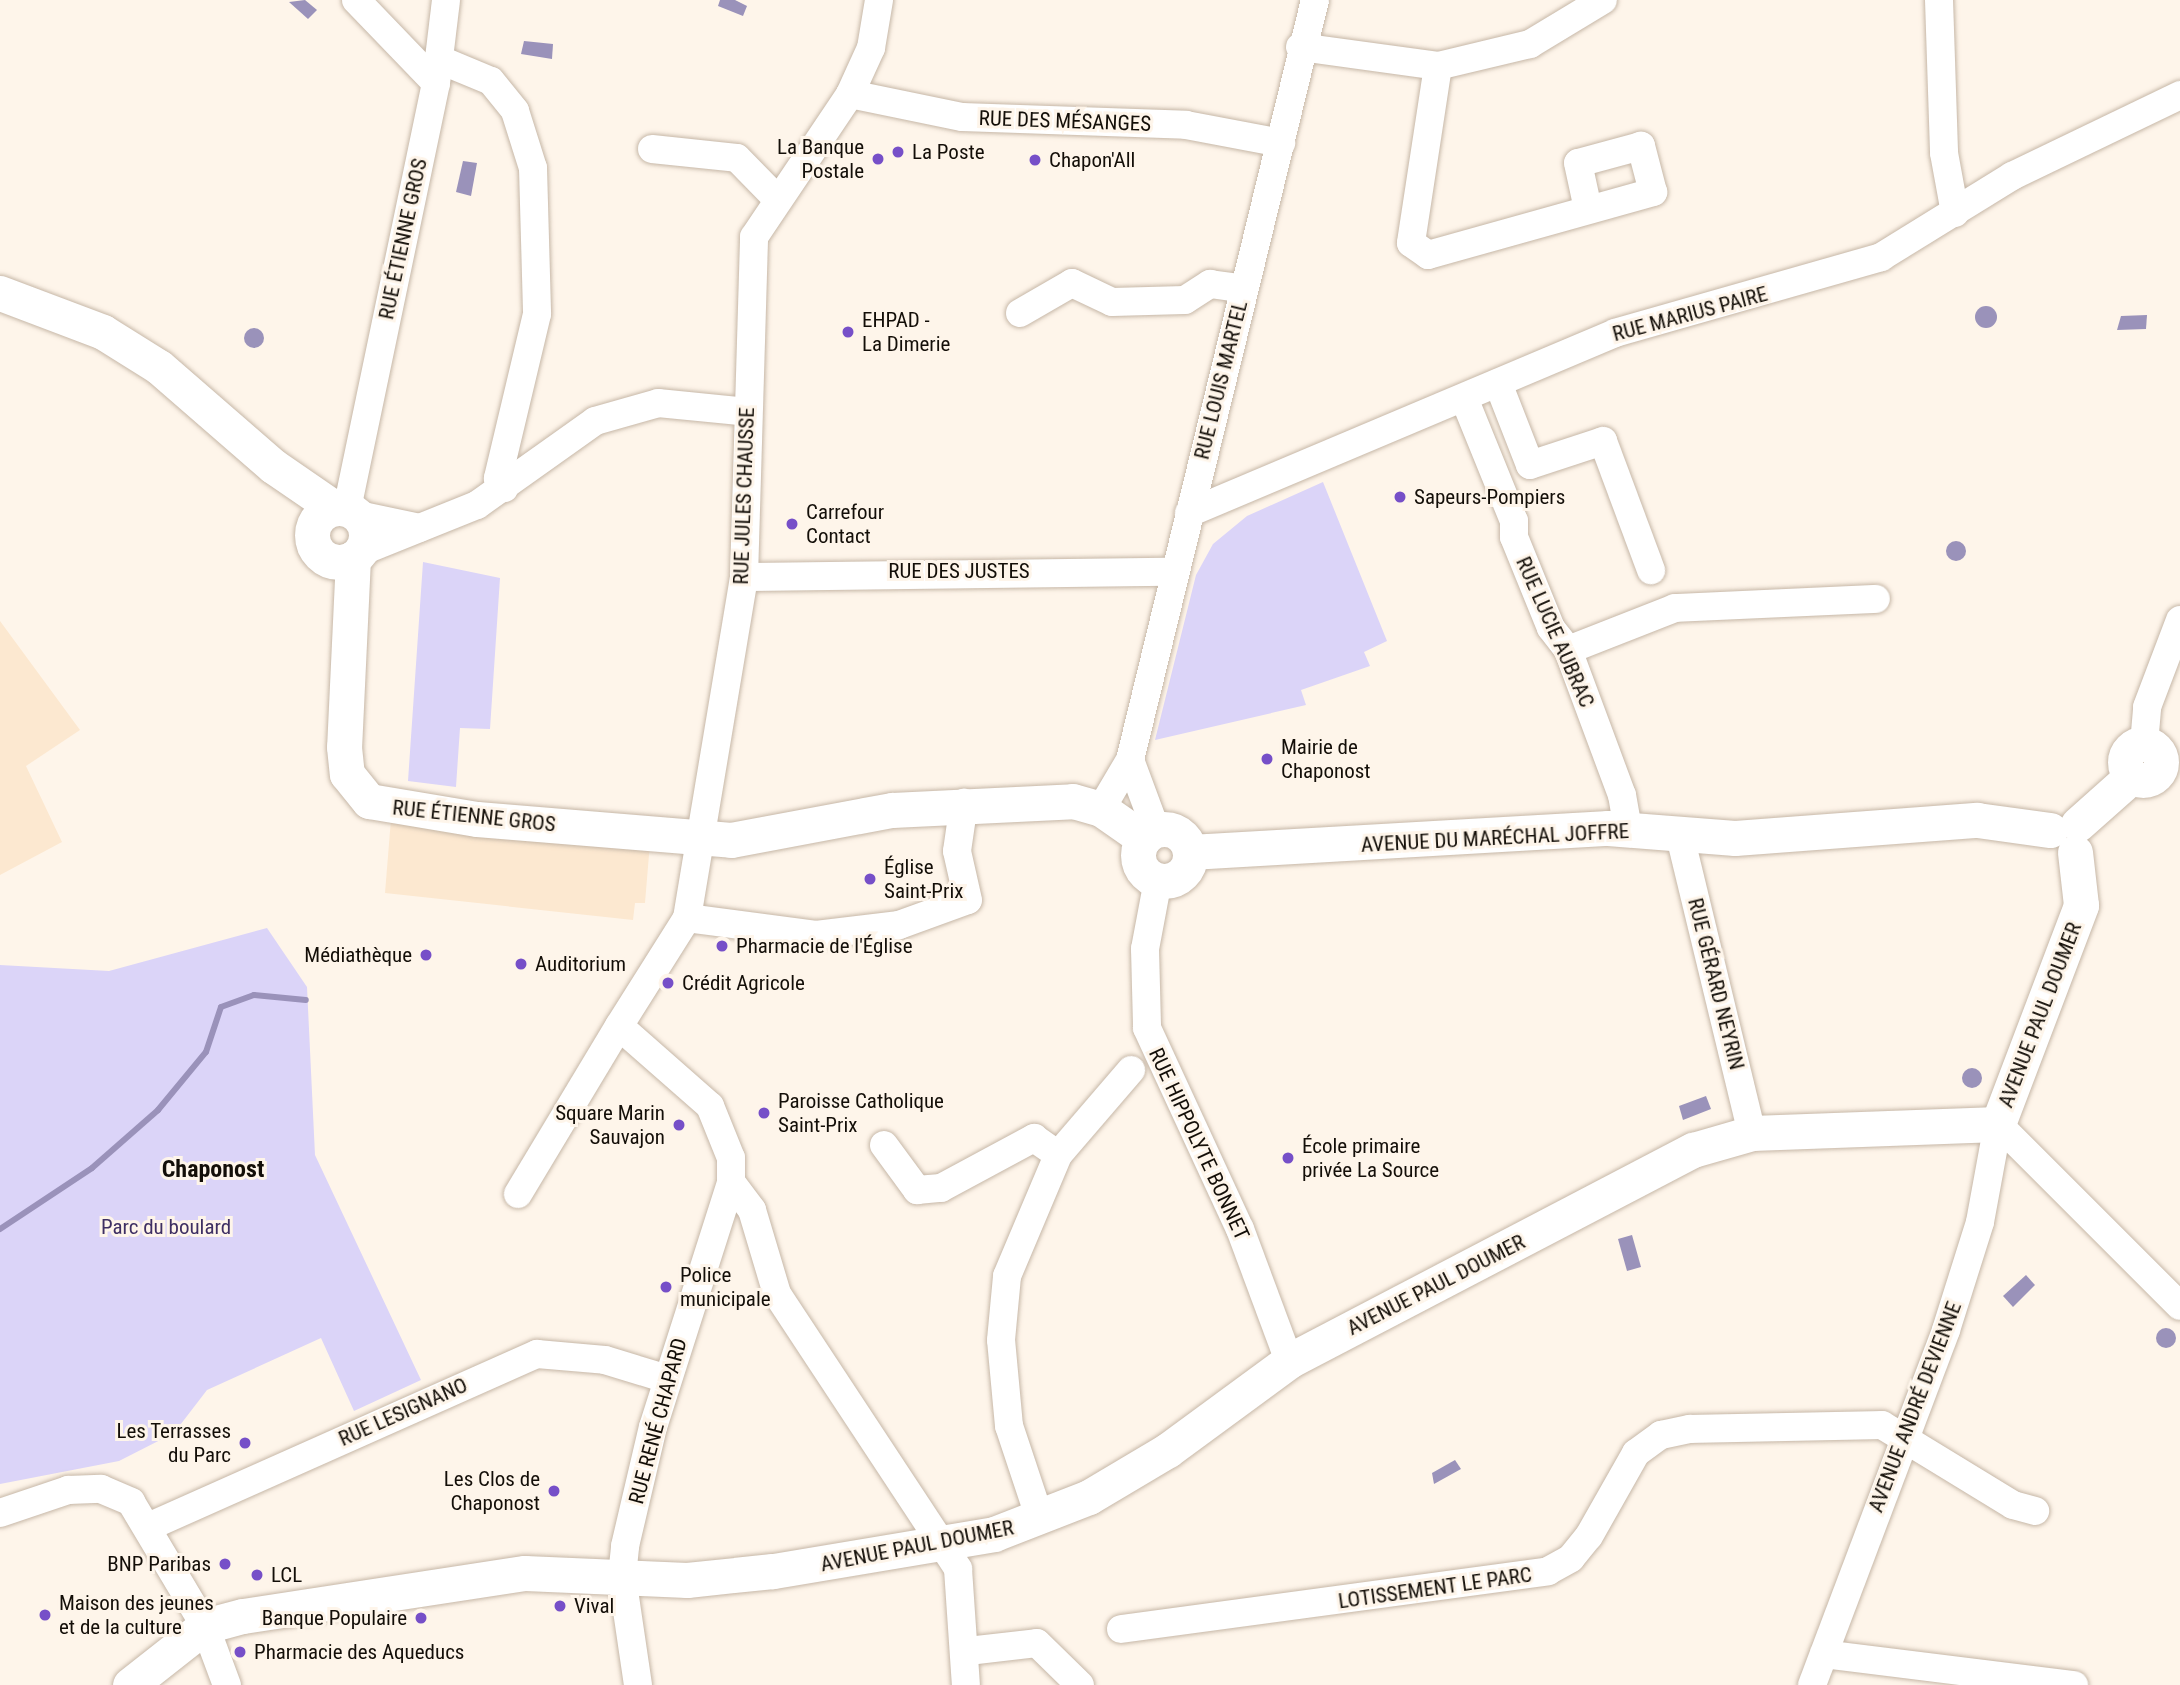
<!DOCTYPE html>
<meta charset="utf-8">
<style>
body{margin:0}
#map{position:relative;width:2180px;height:1685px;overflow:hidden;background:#fef5ea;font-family:"Roboto Condensed",sans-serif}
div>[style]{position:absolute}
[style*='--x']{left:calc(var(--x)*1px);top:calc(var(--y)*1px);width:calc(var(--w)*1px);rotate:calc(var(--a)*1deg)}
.built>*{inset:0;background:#fce8d0}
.green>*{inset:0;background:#dbd4f8}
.water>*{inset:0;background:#9a92ba}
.round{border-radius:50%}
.stream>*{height:6px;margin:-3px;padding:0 3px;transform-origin:3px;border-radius:3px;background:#9a92ba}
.roads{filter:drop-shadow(0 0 2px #c6b7a7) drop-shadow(0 0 2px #c6b7a7)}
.minor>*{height:28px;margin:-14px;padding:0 14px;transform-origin:14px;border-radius:14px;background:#fff}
.major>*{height:35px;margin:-17.5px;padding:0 17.5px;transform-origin:17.5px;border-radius:17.5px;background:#fff}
.major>.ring{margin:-17.5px;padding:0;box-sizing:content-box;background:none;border:35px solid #fff;border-radius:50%}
.dots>*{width:19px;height:19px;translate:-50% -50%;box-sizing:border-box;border:4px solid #fef5ea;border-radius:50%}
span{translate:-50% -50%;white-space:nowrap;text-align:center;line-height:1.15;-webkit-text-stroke:6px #fef5ea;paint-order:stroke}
.street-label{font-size:21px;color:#130e08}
.poi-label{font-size:21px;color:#130e08}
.right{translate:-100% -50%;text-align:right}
.left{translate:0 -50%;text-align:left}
.park-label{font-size:21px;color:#3e2f63}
.quarter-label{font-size:24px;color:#130e08;font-weight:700}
</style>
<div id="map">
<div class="built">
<i style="clip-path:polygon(0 621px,80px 730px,26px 766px,62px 842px,0 875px)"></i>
<i style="clip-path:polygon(391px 819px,650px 843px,645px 903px,635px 903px,633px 920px,385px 893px)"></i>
</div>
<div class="green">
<i style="clip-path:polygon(1323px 482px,1387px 641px,1364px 652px,1370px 666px,1301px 690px,1306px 705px,1155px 740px,1196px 575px,1213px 544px,1247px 516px)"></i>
<i style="clip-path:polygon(423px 562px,500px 578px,490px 729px,460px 728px,456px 787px,408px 781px)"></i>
<i style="clip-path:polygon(267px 928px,307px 987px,315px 1155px,421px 1380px,354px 1411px,321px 1338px,207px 1390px,174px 1433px,119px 1461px,0 1484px,0 965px,109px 971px)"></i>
</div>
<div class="water">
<i style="clip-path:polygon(305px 0,317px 10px,308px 19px,289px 2px)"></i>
<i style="clip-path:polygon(720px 0,735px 0,747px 6px,743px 16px,718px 6px)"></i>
<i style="clip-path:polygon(524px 41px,553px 44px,552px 59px,521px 54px)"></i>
<i style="clip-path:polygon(463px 161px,477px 163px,471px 196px,456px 192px)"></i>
<i class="round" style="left:1975px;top:306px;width:22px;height:22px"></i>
<i style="clip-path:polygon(2147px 315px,2146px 329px,2117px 330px,2121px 316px)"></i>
<i class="round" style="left:244px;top:328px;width:20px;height:20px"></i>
<i class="round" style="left:1946px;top:541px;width:20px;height:20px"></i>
<i class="round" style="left:1962px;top:1068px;width:20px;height:20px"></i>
<i style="clip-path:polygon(1706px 1096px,1711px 1109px,1683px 1120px,1679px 1106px)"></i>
<i style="clip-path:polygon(1632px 1235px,1641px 1267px,1627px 1271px,1618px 1239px)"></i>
<i style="clip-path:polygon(2026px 1275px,2035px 1285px,2013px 1307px,2003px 1296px)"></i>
<i class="round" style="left:2156px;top:1328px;width:20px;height:20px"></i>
<i style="clip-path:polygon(1455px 1460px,1461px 1469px,1434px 1484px,1432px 1473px)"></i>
</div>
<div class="stream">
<i style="--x:0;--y:1229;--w:110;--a:-33.5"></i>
<i style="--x:92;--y:1168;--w:88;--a:-41.3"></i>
<i style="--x:158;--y:1110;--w:75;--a:-50.4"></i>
<i style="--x:206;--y:1052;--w:47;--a:-71.6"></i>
<i style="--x:221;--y:1007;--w:35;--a:-20"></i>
<i style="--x:254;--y:995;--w:52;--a:5.5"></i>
</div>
<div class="roads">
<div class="minor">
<i style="--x:356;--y:0;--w:115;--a:46.1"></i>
<i style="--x:1939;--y:0;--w:153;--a:88.1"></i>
<i style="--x:1944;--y:153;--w:61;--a:79.6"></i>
<i style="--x:1300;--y:47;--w:139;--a:7.8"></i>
<i style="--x:1438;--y:66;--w:95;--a:-13.4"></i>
<i style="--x:1530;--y:44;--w:85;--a:-31.1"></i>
<i style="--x:438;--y:59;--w:57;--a:22.5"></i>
<i style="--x:491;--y:81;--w:38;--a:51"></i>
<i style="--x:515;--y:111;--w:60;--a:72.5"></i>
<i style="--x:533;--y:168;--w:146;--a:88.4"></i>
<i style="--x:537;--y:314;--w:169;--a:103.4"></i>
<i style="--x:498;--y:478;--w:12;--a:59"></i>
<i style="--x:1438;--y:66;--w:179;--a:98.7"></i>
<i style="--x:1411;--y:243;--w:21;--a:35"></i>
<i style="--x:1428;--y:255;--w:234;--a:-15.6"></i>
<i style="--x:1653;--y:192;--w:48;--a:-104.6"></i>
<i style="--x:1641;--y:146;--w:65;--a:164.9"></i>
<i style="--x:1578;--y:163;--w:47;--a:77.7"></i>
<i style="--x:850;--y:94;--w:114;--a:11.6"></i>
<i style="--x:962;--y:117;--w:224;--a:2"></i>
<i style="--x:1186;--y:125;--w:97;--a:10.7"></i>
<i style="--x:652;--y:149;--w:85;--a:6"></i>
<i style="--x:737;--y:158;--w:56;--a:45.7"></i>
<i style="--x:1020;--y:313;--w:60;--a:-30"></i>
<i style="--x:1072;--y:283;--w:44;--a:25.4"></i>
<i style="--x:1112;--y:302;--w:73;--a:-1.6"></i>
<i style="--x:1185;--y:300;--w:30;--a:-33"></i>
<i style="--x:1210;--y:284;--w:34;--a:8"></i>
<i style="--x:1498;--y:383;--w:88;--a:68.7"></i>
<i style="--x:1530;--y:465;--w:77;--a:-18.2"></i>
<i style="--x:1603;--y:441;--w:138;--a:69.6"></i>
<i style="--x:1464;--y:398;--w:133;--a:67.9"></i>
<i style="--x:1514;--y:521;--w:16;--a:90"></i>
<i style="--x:1514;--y:537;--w:98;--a:67.9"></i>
<i style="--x:1551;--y:628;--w:28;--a:52"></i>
<i style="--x:1568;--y:650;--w:155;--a:69.6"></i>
<i style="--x:1622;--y:795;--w:35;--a:80"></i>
<i style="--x:347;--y:509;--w:435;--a:-78.2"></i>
<i style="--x:436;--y:83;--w:84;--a:-83.1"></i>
<i style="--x:1189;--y:513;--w:462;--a:-22.9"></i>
<i style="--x:1615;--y:333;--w:277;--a:-15.9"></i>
<i style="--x:1881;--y:257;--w:154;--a:-31.7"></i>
<i style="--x:2012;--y:176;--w:187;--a:-25.7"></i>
<i style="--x:358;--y:515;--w:63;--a:11.8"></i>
<i style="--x:360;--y:552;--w:126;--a:-21.9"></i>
<i style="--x:477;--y:505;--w:145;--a:-35.4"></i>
<i style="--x:595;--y:421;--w:66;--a:-15.9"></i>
<i style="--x:658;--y:403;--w:90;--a:5.7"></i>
<i style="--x:744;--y:577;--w:429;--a:-0.7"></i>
<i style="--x:1568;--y:650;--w:115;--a:-21.4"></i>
<i style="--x:1675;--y:608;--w:201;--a:-2.6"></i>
<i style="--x:2144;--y:744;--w:37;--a:-85"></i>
<i style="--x:2147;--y:707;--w:93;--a:-69.2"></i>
<i style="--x:1130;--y:760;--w:75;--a:69.6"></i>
<i style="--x:1101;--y:809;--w:57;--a:-59.4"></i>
<i style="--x:1130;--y:760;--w:782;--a:-76.32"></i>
<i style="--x:1680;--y:836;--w:306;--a:76.4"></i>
<i style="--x:1158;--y:880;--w:70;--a:100.7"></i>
<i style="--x:1145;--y:949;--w:79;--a:88.5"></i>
<i style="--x:1147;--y:1028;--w:221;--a:65.2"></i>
<i style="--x:1240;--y:1229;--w:141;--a:69.6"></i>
<i style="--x:687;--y:918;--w:130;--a:7.5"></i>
<i style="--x:816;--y:935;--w:84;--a:-6.9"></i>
<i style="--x:899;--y:925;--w:73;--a:-19.9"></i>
<i style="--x:968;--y:900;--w:50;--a:-102.7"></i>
<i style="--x:957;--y:851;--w:49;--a:-81.7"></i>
<i style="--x:1998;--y:1124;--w:257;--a:45"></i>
<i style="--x:884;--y:1145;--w:56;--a:53.7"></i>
<i style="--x:917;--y:1190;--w:24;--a:-5"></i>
<i style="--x:941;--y:1188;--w:106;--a:-28.3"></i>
<i style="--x:1034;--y:1138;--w:29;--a:35"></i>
<i style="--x:731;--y:1182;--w:35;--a:53"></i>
<i style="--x:752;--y:1210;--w:88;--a:73.4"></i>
<i style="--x:777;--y:1294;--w:329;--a:56.6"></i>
<i style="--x:958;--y:1569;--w:116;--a:86.1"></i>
<i style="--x:518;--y:1194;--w:196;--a:-59"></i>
<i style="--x:0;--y:1513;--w:72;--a:-18.7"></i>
<i style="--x:68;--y:1490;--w:33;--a:-2"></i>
<i style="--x:101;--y:1489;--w:33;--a:23"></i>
<i style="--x:131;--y:1502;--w:144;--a:59.2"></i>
<i style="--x:205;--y:1626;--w:63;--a:69.6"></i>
<i style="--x:1040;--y:1519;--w:98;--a:-108.4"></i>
<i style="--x:1009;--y:1426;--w:86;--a:-95.3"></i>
<i style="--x:1001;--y:1340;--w:64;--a:-84.6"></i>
<i style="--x:1007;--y:1276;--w:131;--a:-67.1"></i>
<i style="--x:1058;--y:1155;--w:112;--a:-49.3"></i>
<i style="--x:148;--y:1527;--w:426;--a:-24"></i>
<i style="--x:537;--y:1354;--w:68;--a:5"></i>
<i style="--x:605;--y:1360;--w:65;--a:17"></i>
<i style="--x:1121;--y:1629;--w:431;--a:-7.7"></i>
<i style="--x:1548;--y:1571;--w:26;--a:-29"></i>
<i style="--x:1571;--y:1558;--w:28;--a:-51"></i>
<i style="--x:1589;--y:1536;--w:95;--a:-60.5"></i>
<i style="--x:1636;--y:1453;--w:31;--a:-36"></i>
<i style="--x:1661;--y:1435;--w:30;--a:-12"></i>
<i style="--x:1690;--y:1429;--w:192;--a:-1.2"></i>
<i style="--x:1882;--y:1425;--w:153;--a:31.4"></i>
<i style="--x:2013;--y:1505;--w:23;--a:15"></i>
<i style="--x:968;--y:1651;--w:69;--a:-6.6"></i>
<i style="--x:1037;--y:1643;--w:60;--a:44.3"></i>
<i style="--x:1824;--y:1654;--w:252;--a:7.1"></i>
<i style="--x:638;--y:1685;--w:110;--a:-98.4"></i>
<i style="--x:622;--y:1576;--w:30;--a:-84"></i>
<i style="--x:625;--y:1546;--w:122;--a:-76.8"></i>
<i style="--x:653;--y:1427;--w:257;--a:-72.3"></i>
<i style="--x:731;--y:1182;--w:24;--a:-90"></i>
<i style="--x:731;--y:1158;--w:56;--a:-112"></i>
<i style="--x:710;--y:1106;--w:121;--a:-138.7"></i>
<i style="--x:619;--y:1026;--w:128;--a:-57.8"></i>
<i style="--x:687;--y:918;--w:346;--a:-80.5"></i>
<i style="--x:744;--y:577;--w:340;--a:-88.3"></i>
<i style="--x:754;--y:237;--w:172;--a:-56.1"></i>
<i style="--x:850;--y:94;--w:51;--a:-65.5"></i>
<i style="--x:871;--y:48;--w:49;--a:-80.5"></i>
<i style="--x:1812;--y:1685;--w:379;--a:-69.3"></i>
<i style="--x:1946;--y:1330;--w:113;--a:-72.5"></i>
<i style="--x:1980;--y:1222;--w:100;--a:-79.6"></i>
</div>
<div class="major">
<i style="--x:0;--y:293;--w:110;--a:20.7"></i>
<i style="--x:103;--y:332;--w:66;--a:32"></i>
<i style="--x:159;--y:367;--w:151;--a:41"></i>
<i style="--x:273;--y:466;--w:74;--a:34.5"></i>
<i class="ring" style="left:312px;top:508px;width:19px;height:19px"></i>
<i style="--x:353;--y:558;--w:189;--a:92.7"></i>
<i style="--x:344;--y:747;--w:27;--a:84"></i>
<i style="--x:347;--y:774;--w:35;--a:51"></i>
<i style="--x:369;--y:801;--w:109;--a:9.5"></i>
<i style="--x:477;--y:819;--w:255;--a:4.7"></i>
<i style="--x:731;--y:840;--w:164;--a:-10.6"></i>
<i style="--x:892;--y:810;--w:181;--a:-2.8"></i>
<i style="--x:1073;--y:801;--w:29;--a:16"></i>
<i style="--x:1101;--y:809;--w:52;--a:34.9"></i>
<i class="ring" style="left:2125px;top:744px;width:1px;height:1px"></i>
<i style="--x:2078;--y:824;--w:72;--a:-41.6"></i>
<i class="ring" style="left:1138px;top:829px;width:17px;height:17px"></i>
<i style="--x:1190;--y:852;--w:419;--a:-3.3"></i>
<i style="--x:1608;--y:828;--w:127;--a:4.5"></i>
<i style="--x:1735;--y:838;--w:243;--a:-4.3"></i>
<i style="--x:1977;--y:820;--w:74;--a:7.8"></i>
<i style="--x:130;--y:1685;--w:95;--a:-38.2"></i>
<i style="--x:205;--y:1626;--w:39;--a:-15"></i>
<i style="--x:243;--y:1616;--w:285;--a:-8.7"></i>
<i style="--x:525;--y:1573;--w:162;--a:2.5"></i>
<i style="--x:687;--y:1580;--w:86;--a:-6"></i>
<i style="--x:773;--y:1571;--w:224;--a:-9.5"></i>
<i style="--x:994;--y:1534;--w:102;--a:-21.3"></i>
<i style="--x:1089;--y:1497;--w:92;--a:-30.7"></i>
<i style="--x:1168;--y:1450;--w:150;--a:-36.3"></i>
<i style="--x:1289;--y:1361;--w:456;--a:-27.6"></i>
<i style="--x:1693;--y:1150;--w:61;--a:-16.1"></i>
<i style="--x:1752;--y:1133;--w:246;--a:-2.1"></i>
<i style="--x:1998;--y:1124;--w:234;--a:-69.2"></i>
<i style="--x:2081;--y:905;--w:53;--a:-96.5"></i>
</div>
</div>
<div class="dots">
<i style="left:898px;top:152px;background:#764fc8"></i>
<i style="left:878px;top:159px;background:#764fc8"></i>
<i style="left:1035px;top:160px;background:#764fc8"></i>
<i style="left:848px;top:332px;background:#764fc8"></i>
<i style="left:1400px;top:497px;background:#764fc8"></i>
<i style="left:792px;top:524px;background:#764fc8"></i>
<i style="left:1267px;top:759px;background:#764fc8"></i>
<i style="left:870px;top:879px;background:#764fc8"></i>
<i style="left:722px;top:946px;background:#764fc8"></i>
<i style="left:426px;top:955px;background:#764fc8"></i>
<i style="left:521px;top:964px;background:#764fc8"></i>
<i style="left:668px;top:983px;background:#764fc8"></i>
<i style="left:764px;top:1113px;background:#764fc8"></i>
<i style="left:679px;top:1125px;background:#764fc8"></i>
<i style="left:1288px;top:1158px;background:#764fc8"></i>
<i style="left:666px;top:1287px;background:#764fc8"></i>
<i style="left:245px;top:1443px;background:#764fc8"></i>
<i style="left:554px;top:1491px;background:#764fc8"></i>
<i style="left:225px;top:1564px;background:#764fc8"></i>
<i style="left:257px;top:1575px;background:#764fc8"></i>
<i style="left:560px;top:1606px;background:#764fc8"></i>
<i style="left:45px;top:1615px;background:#764fc8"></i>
<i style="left:421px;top:1618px;background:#764fc8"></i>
<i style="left:240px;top:1652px;background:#764fc8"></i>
</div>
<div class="street-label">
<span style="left:1065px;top:121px;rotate:2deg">RUE DES MÉSANGES</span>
<span style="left:403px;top:239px;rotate:-78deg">RUE ÉTIENNE GROS</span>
<span style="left:1690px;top:314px;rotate:-15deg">RUE MARIUS PAIRE</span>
<span style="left:1221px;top:380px;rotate:-76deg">RUE LOUIS MARTEL</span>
<span style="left:744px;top:496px;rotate:-88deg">RUE JULES CHAUSSE</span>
<span style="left:959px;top:571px">RUE DES JUSTES</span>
<span style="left:1555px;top:632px;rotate:66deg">RUE LUCIE AUBRAC</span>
<span style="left:474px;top:816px;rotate:6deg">RUE ÉTIENNE GROS</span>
<span style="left:1495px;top:838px;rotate:-3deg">AVENUE DU MARÉCHAL JOFFRE</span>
<span style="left:1716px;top:984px;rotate:76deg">RUE GÉRARD NEYRIN</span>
<span style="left:2040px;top:1015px;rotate:-69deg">AVENUE PAUL DOUMER</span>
<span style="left:1199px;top:1144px;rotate:65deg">RUE HIPPOLYTE BONNET</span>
<span style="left:1436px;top:1285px;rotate:-27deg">AVENUE PAUL DOUMER</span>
<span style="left:1915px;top:1407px;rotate:-69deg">AVENUE ANDRÉ DEVIENNE</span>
<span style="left:403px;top:1412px;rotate:-24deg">RUE LESIGNANO</span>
<span style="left:658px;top:1421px;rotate:-75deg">RUE RENÉ CHAPARD</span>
<span style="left:917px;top:1546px;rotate:-11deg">AVENUE PAUL DOUMER</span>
<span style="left:1435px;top:1588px;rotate:-8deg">LOTISSEMENT LE PARC</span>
</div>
<div class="poi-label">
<span class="right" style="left:864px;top:159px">La Banque<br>Postale</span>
<span class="left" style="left:912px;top:152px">La Poste</span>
<span class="left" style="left:1049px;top:160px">Chapon'All</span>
<span class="left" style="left:862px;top:332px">EHPAD -<br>La Dimerie</span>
<span class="left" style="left:1414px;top:497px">Sapeurs-Pompiers</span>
<span class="left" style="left:806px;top:524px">Carrefour<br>Contact</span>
<span class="left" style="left:1281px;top:759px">Mairie de<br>Chaponost</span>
<span class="left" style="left:884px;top:879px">Église<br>Saint-Prix</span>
<span class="left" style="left:736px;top:946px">Pharmacie de l'Église</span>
<span class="right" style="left:412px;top:955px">Médiathèque</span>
<span class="left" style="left:535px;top:964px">Auditorium</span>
<span class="left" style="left:682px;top:983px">Crédit Agricole</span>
<span class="left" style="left:778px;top:1113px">Paroisse Catholique<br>Saint-Prix</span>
<span class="right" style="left:665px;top:1125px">Square Marin<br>Sauvajon</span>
<span class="left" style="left:1302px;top:1158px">École primaire<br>privée La Source</span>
<span class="left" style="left:680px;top:1287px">Police<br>municipale</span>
<span class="right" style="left:231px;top:1443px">Les Terrasses<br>du Parc</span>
<span class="right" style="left:540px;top:1491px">Les Clos de<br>Chaponost</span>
<span class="right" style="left:211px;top:1564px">BNP Paribas</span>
<span class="left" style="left:271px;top:1575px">LCL</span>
<span class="left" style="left:59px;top:1615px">Maison des jeunes<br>et de la culture</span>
<span class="left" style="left:574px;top:1606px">Vival</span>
<span class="right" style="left:407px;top:1618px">Banque Populaire</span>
<span class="left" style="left:254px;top:1652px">Pharmacie des Aqueducs</span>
</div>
<div class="park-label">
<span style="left:166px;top:1227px">Parc du boulard</span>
</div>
<div class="quarter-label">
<span style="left:213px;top:1170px">Chaponost</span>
</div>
</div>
